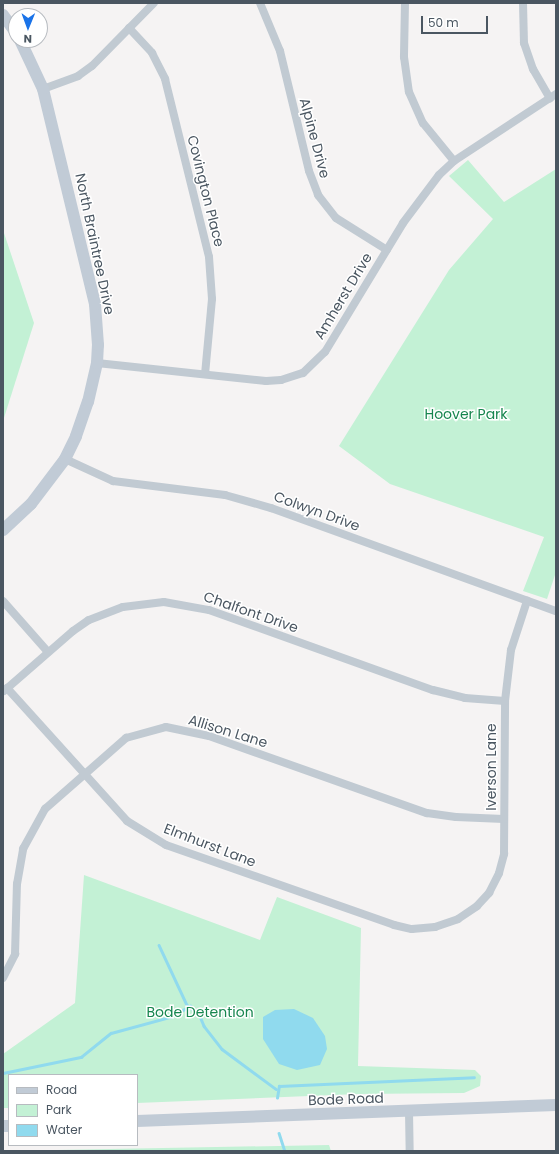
<!DOCTYPE html>
<style>
body{margin:0}
#map{position:relative;width:559px;height:1154px;overflow:hidden;background:#f5f3f3;font-family:Poppins,sans-serif}
div>[style]{position:absolute}
[style*='--x']{left:calc(var(--x)*1px);top:calc(var(--y)*1px);width:calc(var(--w)*1px);rotate:calc(var(--a)*1deg)}
.green>*{inset:0;background:#c3f1d5}
.water>*{inset:0;background:#90daee}
.stream>*{height:2.5px;margin:-1.25px;padding:0 1.25px;transform-origin:1.25px;border-radius:1.25px;background:#90daee}
.street>*{height:8px;margin:-4px;padding:0 4px;transform-origin:4px;border-radius:4px;background:#c1cad2}
.secondary>*{height:12px;margin:-6px;padding:0 6px;transform-origin:6px;border-radius:6px;background:#c1cbd6}
span{translate:-50% -50%;white-space:nowrap;text-align:center;line-height:1.15;-webkit-text-stroke:3px #fff;paint-order:stroke}
.street-label{font-size:14px;color:#4a5661}
.park-label{font-size:14px;color:#17864f}
.frame{position:absolute;inset:0;border:4px solid #4a5661;pointer-events:none}
.legend{position:absolute;left:8px;top:1074px;width:130px;height:72px;box-sizing:border-box;background:#fff;border:1px solid #b7bbc0;margin:0;padding:5px 7px;list-style:none;font-size:12px;color:#4a5661}
.legend li{display:flex;align-items:center;gap:8px;height:20px}
.legend b{width:20px;border:1px solid #b7bbc0}
.north{position:absolute;left:8px;top:8px;width:40px;height:40px;box-sizing:border-box;background:#fff;border:1px solid #b7bbc0;border-radius:50%;rotate:181deg;font-size:11px;font-weight:700;line-height:16px;text-align:center;color:#4a5661}
.north::after{content:'';display:block;margin:auto;width:14px;height:18px;background:#1a73e8;clip-path:polygon(50% 0,100% 100%,50% 72%,0 100%)}
.scale{position:absolute;left:421px;top:16px;width:67px;height:18px;box-sizing:border-box;border:2px solid #4a5661;border-top:0;padding-left:5px;font-size:12px;line-height:14px;white-space:nowrap;color:#4a5661;-webkit-text-stroke:3px #fff;paint-order:stroke}
</style>
<div id="map">
<div class="green">
<i style="clip-path:polygon(468px 160px,504px 202px,556px 169px,556px 572px,547px 599px,523px 591px,544px 537px,390px 484px,339px 446px,449px 270px,493px 219px,449px 176px)"></i>
<i style="clip-path:polygon(3px 230px,34px 323px,3px 421px)"></i>
<i style="clip-path:polygon(84px 875px,260px 940px,277px 897px,361px 928px,358px 1066px,475px 1070px,481px 1076px,480px 1086px,464px 1093px,358px 1094px,137px 1103px,137px 1075px,9px 1075px,9px 1108px,3px 1108px,3px 1054px,75px 1003px)"></i>
<i style="clip-path:polygon(329px 1145px,331px 1151px,3px 1151px)"></i>
</div>
<div class="water">
<i style="clip-path:polygon(294px 1009px,313px 1018px,325px 1036px,327px 1049px,320px 1065px,297px 1070px,279px 1064px,263px 1039px,263px 1017px,275px 1010px)"></i>
</div>
<div class="stream">
<i style="--x:159;--y:945;--w:66;--a:65"></i>
<i style="--x:187;--y:1005;--w:15;--a:37"></i>
<i style="--x:199;--y:1014;--w:13;--a:67"></i>
<i style="--x:204;--y:1026;--w:29;--a:52"></i>
<i style="--x:222;--y:1049;--w:67;--a:36.5"></i>
<i style="--x:3;--y:1073;--w:80;--a:-11.6"></i>
<i style="--x:81;--y:1057;--w:38;--a:-39"></i>
<i style="--x:111;--y:1033;--w:61;--a:-15.2"></i>
<i style="--x:170;--y:1017;--w:23;--a:-29"></i>
<i style="--x:277;--y:1098;--w:12;--a:-81"></i>
<i style="--x:279;--y:1086;--w:195;--a:-2.6"></i>
<i style="--x:279;--y:1133;--w:19;--a:72"></i>
<i style="--x:292;--y:1151;--w:7;--a:0"></i>
</div>
<div class="street">
<i style="--x:260;--y:3;--w:52;--a:67.4"></i>
<i style="--x:280;--y:51;--w:123;--a:76.4"></i>
<i style="--x:309;--y:171;--w:26;--a:69"></i>
<i style="--x:318;--y:195;--w:29;--a:52"></i>
<i style="--x:336;--y:218;--w:60;--a:32.1"></i>
<i style="--x:405;--y:3;--w:54;--a:91.1"></i>
<i style="--x:404;--y:57;--w:35;--a:82"></i>
<i style="--x:409;--y:92;--w:34;--a:66"></i>
<i style="--x:423;--y:123;--w:49;--a:50.8"></i>
<i style="--x:523;--y:3;--w:40;--a:88.6"></i>
<i style="--x:524;--y:43;--w:28;--a:71"></i>
<i style="--x:533;--y:69;--w:34;--a:60"></i>
<i style="--x:129;--y:28;--w:34;--a:47"></i>
<i style="--x:152;--y:53;--w:29;--a:63"></i>
<i style="--x:165;--y:79;--w:183;--a:76.1"></i>
<i style="--x:209;--y:257;--w:42;--a:85.9"></i>
<i style="--x:212;--y:299;--w:75;--a:95.3"></i>
<i style="--x:43;--y:89;--w:37;--a:-20"></i>
<i style="--x:78;--y:76;--w:17;--a:-36"></i>
<i style="--x:92;--y:66;--w:88;--a:-45.5"></i>
<i style="--x:97;--y:363;--w:170;--a:6.1"></i>
<i style="--x:266;--y:381;--w:15;--a:-4"></i>
<i style="--x:281;--y:380;--w:23;--a:-18"></i>
<i style="--x:303;--y:373;--w:30;--a:-44"></i>
<i style="--x:325;--y:352;--w:151;--a:-58.8"></i>
<i style="--x:403;--y:223;--w:60;--a:-53.1"></i>
<i style="--x:439;--y:175;--w:21;--a:-43"></i>
<i style="--x:454;--y:161;--w:122;--a:-33.3"></i>
<i style="--x:65;--y:459;--w:53;--a:24.6"></i>
<i style="--x:113;--y:481;--w:113;--a:7.1"></i>
<i style="--x:225;--y:495;--w:48;--a:15.8"></i>
<i style="--x:271;--y:508;--w:303;--a:19.9"></i>
<i style="--x:3;--y:601;--w:68;--a:48.6"></i>
<i style="--x:7;--y:688;--w:179;--a:47.9"></i>
<i style="--x:127;--y:821;--w:46;--a:31.6"></i>
<i style="--x:166;--y:845;--w:242;--a:19.3"></i>
<i style="--x:394;--y:925;--w:18;--a:13"></i>
<i style="--x:412;--y:929;--w:23;--a:-5"></i>
<i style="--x:435;--y:927;--w:24;--a:-19"></i>
<i style="--x:458;--y:919;--w:23;--a:-34"></i>
<i style="--x:477;--y:906;--w:18;--a:-47"></i>
<i style="--x:489;--y:893;--w:22;--a:-63"></i>
<i style="--x:499;--y:873;--w:20;--a:-75"></i>
<i style="--x:504;--y:854;--w:153;--a:-89.6"></i>
<i style="--x:505;--y:701;--w:51;--a:-83.3"></i>
<i style="--x:511;--y:650;--w:52;--a:-71.9"></i>
<i style="--x:4;--y:691;--w:91;--a:-41"></i>
<i style="--x:73;--y:631;--w:19;--a:-35"></i>
<i style="--x:89;--y:620;--w:36;--a:-21"></i>
<i style="--x:123;--y:607;--w:41;--a:-7"></i>
<i style="--x:164;--y:602;--w:46;--a:10.1"></i>
<i style="--x:209;--y:610;--w:238;--a:19.7"></i>
<i style="--x:433;--y:690;--w:33;--a:14"></i>
<i style="--x:465;--y:698;--w:40;--a:4.3"></i>
<i style="--x:3;--y:978;--w:27;--a:-63"></i>
<i style="--x:15;--y:954;--w:70;--a:-88.4"></i>
<i style="--x:17;--y:884;--w:36;--a:-80"></i>
<i style="--x:23;--y:849;--w:46;--a:-61.2"></i>
<i style="--x:45;--y:809;--w:108;--a:-41.2"></i>
<i style="--x:126;--y:738;--w:41;--a:-15.4"></i>
<i style="--x:166;--y:727;--w:44;--a:11.8"></i>
<i style="--x:209;--y:736;--w:231;--a:19.5"></i>
<i style="--x:427;--y:813;--w:29;--a:8"></i>
<i style="--x:456;--y:817;--w:48;--a:2.4"></i>
<i style="--x:409;--y:1112;--w:39;--a:89"></i>
</div>
<div class="secondary">
<i style="--x:3;--y:15;--w:22;--a:54"></i>
<i style="--x:3;--y:530;--w:38;--a:-43"></i>
<i style="--x:31;--y:504;--w:56;--a:-52.9"></i>
<i style="--x:65;--y:459;--w:25;--a:-64"></i>
<i style="--x:76;--y:436;--w:36;--a:-71"></i>
<i style="--x:88;--y:402;--w:40;--a:-77"></i>
<i style="--x:97;--y:363;--w:18;--a:-87"></i>
<i style="--x:98;--y:345;--w:41;--a:-94.2"></i>
<i style="--x:95;--y:304;--w:221;--a:-103.6"></i>
<i style="--x:43;--y:89;--w:54;--a:-115.1"></i>
<i style="--x:137;--y:1121;--w:419;--a:-2.2"></i>
<i style="--x:3;--y:1126;--w:6;--a:0"></i>
</div>
<div class="street-label">
<span style="left:315px;top:138px;rotate:75deg">Alpine Drive</span>
<span style="left:206px;top:191px;rotate:76deg">Covington Place</span>
<span style="left:95px;top:244px;rotate:78deg">North Braintree Drive</span>
<span style="left:343px;top:296px;rotate:-59deg">Amherst Drive</span>
<span style="left:317px;top:511px;rotate:20deg">Colwyn Drive</span>
<span style="left:251px;top:612px;rotate:19deg">Chalfont Drive</span>
<span style="left:228px;top:731px;rotate:17deg">Allison Lane</span>
<span style="left:491px;top:767px;rotate:-90deg">Iverson Lane</span>
<span style="left:210px;top:845px;rotate:21deg">Elmhurst Lane</span>
<span style="left:346px;top:1099px;rotate:-2deg">Bode Road</span>
</div>
<div class="park-label">
<span style="left:466px;top:414px">Hoover Park</span>
<span style="left:200px;top:1012px">Bode Detention</span>
</div>
<div class="frame"></div>
<ul class="legend">
<li><b style="height:5px;background:#c1cbd6"></b>Road</li>
<li><b style="height:11px;background:#c3f1d5"></b>Park</li>
<li><b style="height:11px;background:#90daee"></b>Water</li>
</ul>
<div class="north">N</div>
<div class="scale">50 m</div>
</div>
